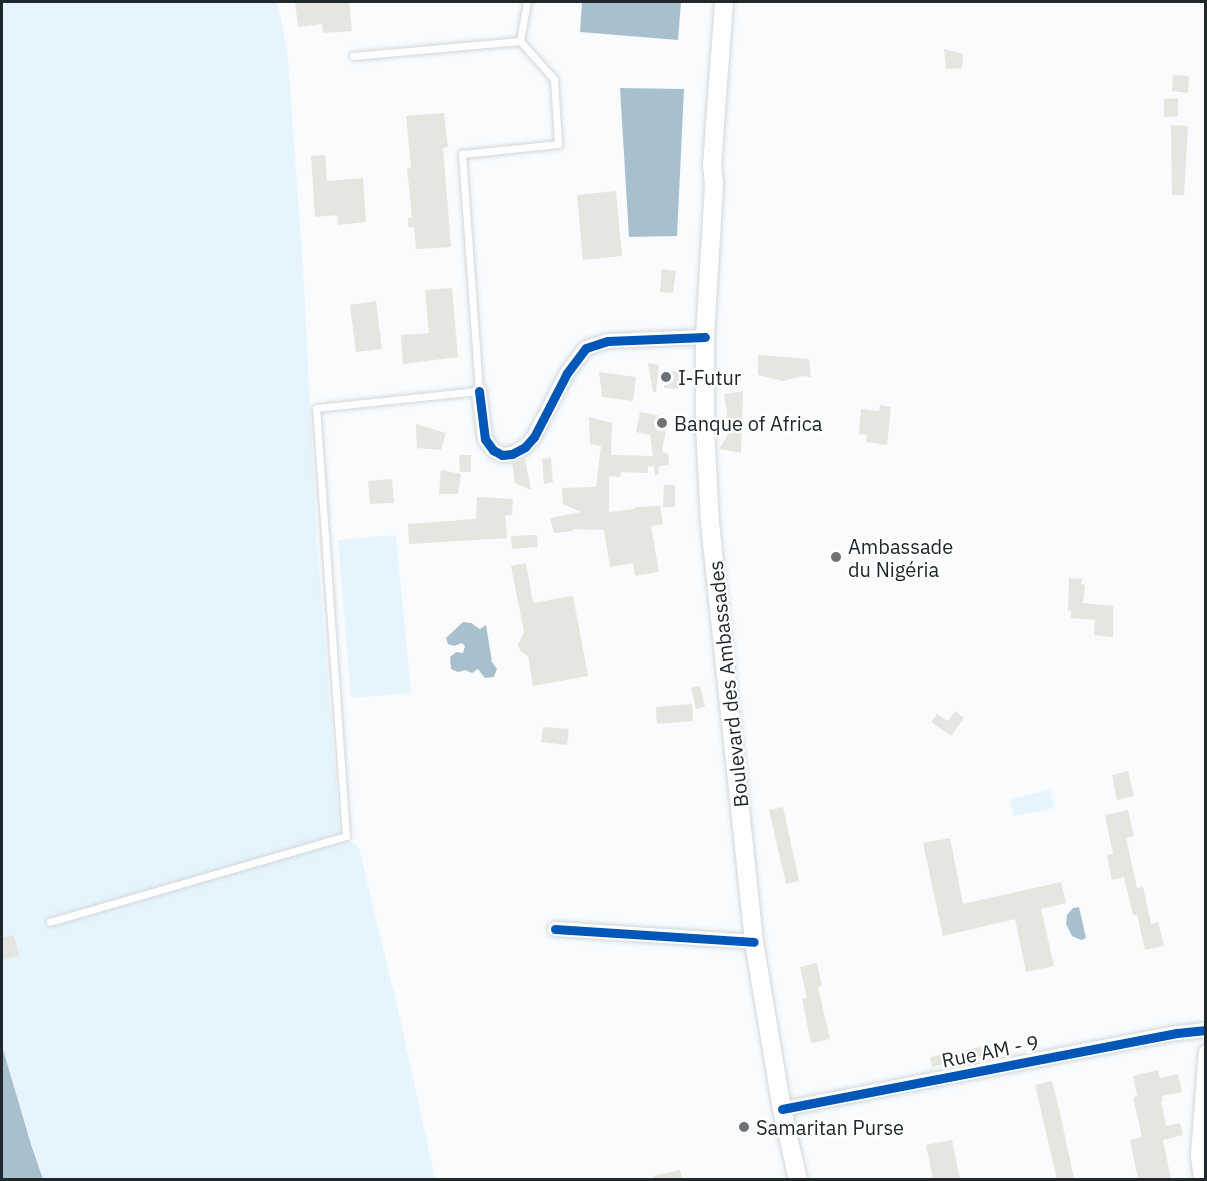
<!DOCTYPE html>
<meta charset="utf-8">
<style>
body{margin:0}
#map{position:relative;width:1207px;height:1181px;overflow:hidden;background:#f9fbfd;font-family:"IBM Plex Sans",sans-serif}
div>[style]{position:absolute}
[style*='--x']{left:calc(var(--x)*1px);top:calc(var(--y)*1px);width:calc(var(--w)*1px);rotate:calc(var(--a)*1deg)}
.green>*{inset:0;background:#e6f5fd}
.water>*{inset:0;background:#a8c0cd}
.building>*{inset:0;background:#e7e5e0}
.roads{filter:drop-shadow(0 0 2px #d1d7da) drop-shadow(0 0 2px #d1d7da)}
.service>*{height:7px;margin:-3.5px;padding:0 3.5px;transform-origin:3.5px;border-radius:3.5px;background:#fefeff}
.minor>*{height:14px;margin:-7px;padding:0 7px;transform-origin:7px;border-radius:7px;background:#fefeff}
.secondary>*{height:18px;margin:-9px;padding:0 9px;transform-origin:9px;border-radius:9px;background:#fefeff}
.cycleway>*{height:9px;margin:-4.5px;padding:0 4.5px;transform-origin:4.5px;border-radius:4.5px;background:#0057b8}
.dots>*{width:16px;height:16px;translate:-50% -50%;box-sizing:border-box;border:3px solid #fff;border-radius:50%}
span{translate:-50% -50%;white-space:nowrap;text-align:center;line-height:1.15;-webkit-text-stroke:4.5px #fff;paint-order:stroke}
.poi-label{font-size:20px;color:#20282c}
.left{translate:0 -50%;text-align:left}
.street-label{font-size:20px;color:#20282c}
.frame{position:absolute;inset:0;border:3px solid #20282c;pointer-events:none}
</style>
<div id="map">
<div class="green">
<i style="clip-path:polygon(2px 2px,277px 2px,287px 48px,303px 266px,317px 543px,340px 832px,359px 848px,402px 1027px,435px 1179px,43px 1179px,2px 1046px)"></i>
<i style="clip-path:polygon(396px 535px,411px 693px,351px 698px,338px 540px)"></i>
<i style="clip-path:polygon(1050px 790px,1054px 808px,1014px 816px,1010px 799px)"></i>
</div>
<div class="water">
<i style="clip-path:polygon(582px 2px,681px 2px,678px 40px,580px 32px)"></i>
<i style="clip-path:polygon(620px 88px,684px 89px,677px 236px,629px 237px)"></i>
<i style="clip-path:polygon(463px 622px,471px 623px,480px 629px,486px 625px,492px 662px,497px 669px,494px 677px,485px 678px,478px 669px,472px 673px,465px 670px,458px 672px,451px 669px,450px 657px,456px 652px,463px 653px,465px 646px,462px 643px,454px 646px,448px 644px,446px 638px)"></i>
<i style="clip-path:polygon(1079px 907px,1086px 938px,1081px 940px,1072px 936px,1066px 924px,1067px 915px,1073px 908px)"></i>
<i style="clip-path:polygon(2px 1046px,31px 1144px,43px 1179px,2px 1179px)"></i>
</div>
<div class="building">
<i style="clip-path:polygon(295px 2px,349px 2px,352px 31px,323px 33px,322px 24px,298px 27px)"></i>
<i style="clip-path:polygon(944px 49px,963px 54px,962px 68px,946px 69px)"></i>
<i style="clip-path:polygon(1173px 75px,1189px 76px,1188px 93px,1172px 91px)"></i>
<i style="clip-path:polygon(1178px 98px,1178px 116px,1164px 117px,1164px 99px)"></i>
<i style="clip-path:polygon(444px 113px,448px 147px,443px 148px,451px 247px,416px 249px,414px 227px,408px 227px,408px 218px,412px 218px,407px 168px,411px 168px,406px 116px)"></i>
<i style="clip-path:polygon(1171px 125px,1188px 126px,1184px 195px,1172px 195px)"></i>
<i style="clip-path:polygon(325px 155px,327px 181px,363px 178px,366px 222px,338px 225px,337px 215px,315px 217px,311px 156px)"></i>
<i style="clip-path:polygon(616px 191px,622px 256px,583px 260px,577px 195px)"></i>
<i style="clip-path:polygon(662px 269px,676px 271px,673px 293px,660px 292px)"></i>
<i style="clip-path:polygon(452px 288px,458px 357px,403px 364px,401px 335px,429px 333px,425px 290px)"></i>
<i style="clip-path:polygon(376px 301px,382px 349px,356px 352px,350px 305px)"></i>
<i style="clip-path:polygon(758px 355px,809px 359px,811px 377px,802px 376px,783px 381px,758px 375px)"></i>
<i style="clip-path:polygon(648px 363px,659px 365px,656px 392px,653px 392px)"></i>
<i style="clip-path:polygon(665px 370px,679px 372px,678px 389px,664px 388px)"></i>
<i style="clip-path:polygon(599px 372px,636px 377px,633px 401px,602px 397px)"></i>
<i style="clip-path:polygon(743px 391px,741px 453px,719px 449px,734px 425px,725px 425px,727px 413px,724px 394px)"></i>
<i style="clip-path:polygon(880px 405px,891px 407px,887px 445px,866px 442px,867px 435px,859px 434px,861px 409px,879px 411px)"></i>
<i style="clip-path:polygon(640px 412px,668px 417px,662px 452px,668px 454px,669px 465px,659px 466px,658px 475px,655px 475px,654px 466px,648px 467px,648px 473px,621px 472px,620px 477px,609px 476px,609px 512px,635px 509px,635px 507px,660px 506px,663px 524px,651px 526px,659px 572px,635px 576px,633px 563px,610px 567px,604px 530px,573px 529px,573px 531px,554px 533px,550px 518px,581px 512px,563px 504px,562px 488px,596px 487px,601px 446px,590px 444px,589px 417px,612px 423px,611px 455px,653px 456px,650px 435px,636px 432px)"></i>
<i style="clip-path:polygon(416px 424px,446px 433px,441px 450px,417px 448px)"></i>
<i style="clip-path:polygon(459px 455px,471px 455px,471px 472px,460px 472px)"></i>
<i style="clip-path:polygon(551px 458px,553px 482px,544px 484px,542px 459px)"></i>
<i style="clip-path:polygon(525px 459px,531px 490px,515px 483px,512px 463px)"></i>
<i style="clip-path:polygon(441px 470px,461px 474px,458px 494px,439px 494px)"></i>
<i style="clip-path:polygon(392px 479px,394px 503px,370px 504px,368px 481px)"></i>
<i style="clip-path:polygon(664px 485px,675px 485px,675px 507px,663px 507px)"></i>
<i style="clip-path:polygon(477px 497px,513px 499px,512px 515px,505px 515px,507px 538px,409px 544px,408px 524px,476px 519px)"></i>
<i style="clip-path:polygon(537px 535px,538px 547px,512px 549px,511px 536px)"></i>
<i style="clip-path:polygon(526px 563px,533px 603px,573px 596px,588px 676px,533px 686px,528px 656px,521px 652px,518px 645px,524px 632px,511px 566px)"></i>
<i style="clip-path:polygon(1069px 578px,1082px 579px,1081px 584px,1085px 585px,1083px 603px,1113px 606px,1113px 637px,1094px 635px,1095px 620px,1071px 618px,1071px 611px,1068px 611px)"></i>
<i style="clip-path:polygon(700px 686px,705px 707px,696px 709px,691px 688px)"></i>
<i style="clip-path:polygon(692px 704px,693px 721px,657px 724px,656px 707px)"></i>
<i style="clip-path:polygon(955px 711px,964px 718px,951px 736px,931px 722px,937px 714px,948px 721px)"></i>
<i style="clip-path:polygon(543px 727px,569px 729px,567px 745px,541px 742px)"></i>
<i style="clip-path:polygon(1128px 771px,1134px 796px,1117px 800px,1112px 775px)"></i>
<i style="clip-path:polygon(783px 807px,799px 881px,786px 884px,769px 810px)"></i>
<i style="clip-path:polygon(1128px 810px,1134px 836px,1126px 838px,1137px 888px,1143px 887px,1151px 924px,1158px 922px,1164px 946px,1145px 950px,1137px 915px,1133px 915px,1124px 877px,1112px 880px,1107px 855px,1113px 854px,1105px 815px)"></i>
<i style="clip-path:polygon(950px 838px,963px 904px,1061px 882px,1066px 903px,1041px 909px,1054px 966px,1026px 972px,1015px 919px,943px 936px,923px 843px)"></i>
<i style="clip-path:polygon(14px 935px,19px 956px,2px 960px,2px 938px)"></i>
<i style="clip-path:polygon(817px 963px,822px 986px,818px 987px,830px 1039px,811px 1043px,802px 999px,807px 998px,800px 967px)"></i>
<i style="clip-path:polygon(981px 1047px,982px 1056px,932px 1067px,930px 1057px)"></i>
<i style="clip-path:polygon(1158px 1070px,1160px 1078px,1178px 1074px,1182px 1092px,1162px 1096px,1163px 1101px,1161px 1101px,1166px 1126px,1180px 1123px,1183px 1135px,1163px 1140px,1171px 1179px,1138px 1179px,1130px 1140px,1142px 1137px,1133px 1097px,1137px 1096px,1133px 1076px)"></i>
<i style="clip-path:polygon(1052px 1081px,1060px 1113px,1074px 1179px,1057px 1179px,1035px 1085px)"></i>
<i style="clip-path:polygon(952px 1140px,960px 1179px,933px 1179px,926px 1145px)"></i>
<i style="clip-path:polygon(680px 1170px,682px 1179px,653px 1179px,653px 1176px)"></i>
</div>
<div class="roads">
<div class="service">
<i style="--x:520;--y:41;--w:40;--a:-80"></i>
<i style="--x:353;--y:56;--w:168;--a:-5.1"></i>
<i style="--x:50;--y:922;--w:308;--a:-16.2"></i>
<i style="--x:346;--y:836;--w:429;--a:-94"></i>
<i style="--x:316;--y:408;--w:164;--a:-6"></i>
<i style="--x:479;--y:391;--w:238;--a:-94.1"></i>
<i style="--x:462;--y:154;--w:97;--a:-5.9"></i>
<i style="--x:558;--y:144;--w:65;--a:-93.5"></i>
<i style="--x:554;--y:79;--w:51;--a:-131.8"></i>
</div>
<div class="minor">
<i style="--x:479;--y:391;--w:48;--a:82.9"></i>
<i style="--x:485;--y:439;--w:14;--a:54"></i>
<i style="--x:493;--y:450;--w:10;--a:29"></i>
<i style="--x:502;--y:455;--w:10;--a:-6"></i>
<i style="--x:512;--y:454;--w:15;--a:-28"></i>
<i style="--x:525;--y:447;--w:13;--a:-48"></i>
<i style="--x:534;--y:437;--w:72;--a:-62.7"></i>
<i style="--x:567;--y:373;--w:31;--a:-53"></i>
<i style="--x:586;--y:348;--w:23;--a:-18"></i>
<i style="--x:608;--y:341;--w:97;--a:-2.4"></i>
<i style="--x:555;--y:929;--w:199;--a:3.7"></i>
<i style="--x:782;--y:1109;--w:402;--a:-10.9"></i>
<i style="--x:1177;--y:1033;--w:29;--a:-6"></i>
<i style="--x:1201;--y:1180;--w:25;--a:-97"></i>
<i style="--x:1198;--y:1155;--w:103;--a:-85.6"></i>
</div>
<div class="secondary">
<i style="--x:724;--y:2;--w:163;--a:94.2"></i>
<i style="--x:712;--y:165;--w:20;--a:84"></i>
<i style="--x:714;--y:185;--w:152;--a:93.4"></i>
<i style="--x:705;--y:337;--w:90;--a:90"></i>
<i style="--x:705;--y:427;--w:96;--a:87"></i>
<i style="--x:710;--y:523;--w:421;--a:84"></i>
<i style="--x:754;--y:942;--w:169;--a:80.5"></i>
<i style="--x:782;--y:1109;--w:73;--a:77.3"></i>
</div>
</div>
<div class="cycleway">
<i style="--x:479;--y:391;--w:48;--a:82.9"></i>
<i style="--x:485;--y:439;--w:14;--a:54"></i>
<i style="--x:493;--y:450;--w:10;--a:29"></i>
<i style="--x:502;--y:455;--w:10;--a:-6"></i>
<i style="--x:512;--y:454;--w:15;--a:-28"></i>
<i style="--x:525;--y:447;--w:13;--a:-48"></i>
<i style="--x:534;--y:437;--w:72;--a:-62.7"></i>
<i style="--x:567;--y:373;--w:31;--a:-53"></i>
<i style="--x:586;--y:348;--w:23;--a:-18"></i>
<i style="--x:608;--y:341;--w:97;--a:-2.4"></i>
<i style="--x:555;--y:929;--w:199;--a:3.7"></i>
<i style="--x:782;--y:1109;--w:402;--a:-10.9"></i>
<i style="--x:1177;--y:1033;--w:29;--a:-6"></i>
</div>
<div class="dots">
<i style="left:666px;top:377px;background:#6c7275"></i>
<i style="left:662px;top:423px;background:#6c7275"></i>
<i style="left:836px;top:557px;background:#6c7275"></i>
<i style="left:744px;top:1127px;background:#6c7275"></i>
</div>
<div class="poi-label">
<span class="left" style="left:678px;top:377px">I-Futur</span>
<span class="left" style="left:674px;top:423px">Banque of Africa</span>
<span class="left" style="left:848px;top:558px">Ambassade<br>du Nigéria</span>
<span class="left" style="left:756px;top:1127px">Samaritan Purse</span>
</div>
<div class="street-label">
<span style="left:728px;top:684px;rotate:-96deg">Boulevard des Ambassades</span>
<span style="left:990px;top:1051px;rotate:-11deg">Rue AM - 9</span>
</div>
<div class="frame"></div>
</div>
